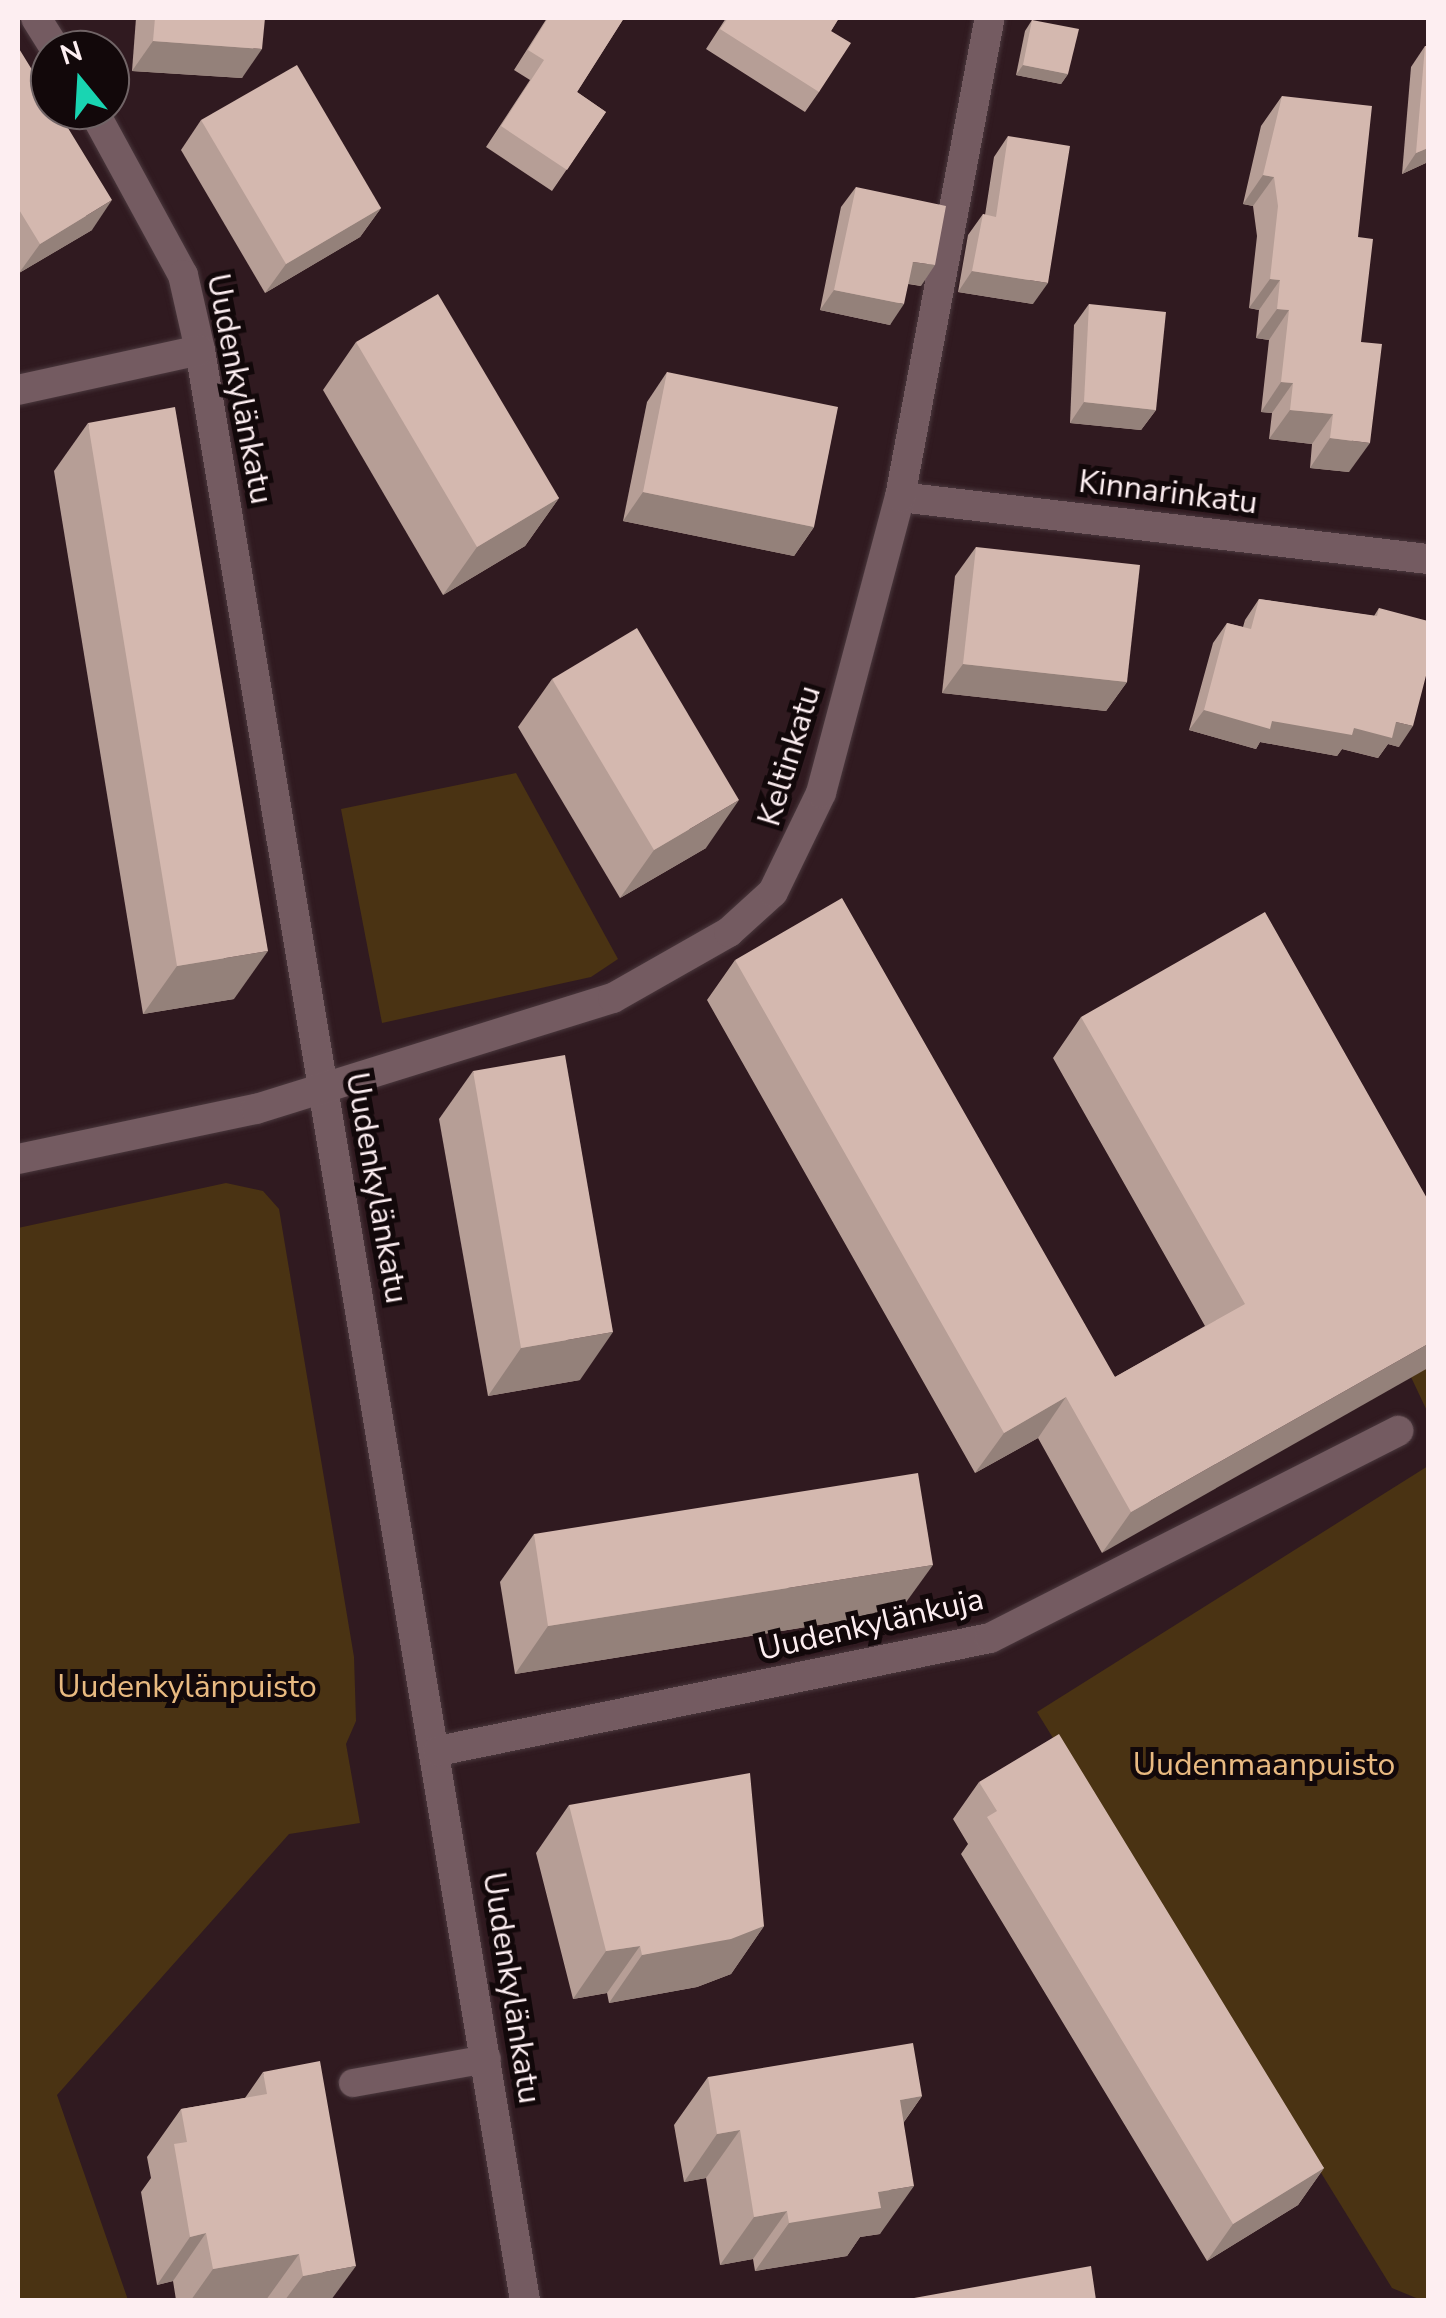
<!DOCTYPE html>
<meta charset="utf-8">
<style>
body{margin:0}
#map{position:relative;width:1446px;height:2318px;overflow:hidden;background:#301a20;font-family:"Nunito Sans",sans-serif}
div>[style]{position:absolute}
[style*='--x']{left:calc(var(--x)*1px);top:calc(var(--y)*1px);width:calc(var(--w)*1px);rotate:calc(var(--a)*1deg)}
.green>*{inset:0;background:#4a3313}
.roads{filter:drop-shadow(0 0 2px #4a383d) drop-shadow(0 0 2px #4a383d)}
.lane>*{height:28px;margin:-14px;padding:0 14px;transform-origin:14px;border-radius:14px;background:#745b61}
.street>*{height:30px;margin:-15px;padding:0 15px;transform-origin:15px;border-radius:15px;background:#745b61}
.wall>*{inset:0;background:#b69e96}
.shaded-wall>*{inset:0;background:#94817a}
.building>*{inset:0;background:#d4b8af}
span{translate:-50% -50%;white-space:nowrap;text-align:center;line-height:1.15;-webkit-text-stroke:10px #12080a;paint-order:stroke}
.street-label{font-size:32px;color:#fdeef1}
.park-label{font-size:32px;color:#e9ba81}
.frame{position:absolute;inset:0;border:20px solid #fdeef1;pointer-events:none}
.north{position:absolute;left:30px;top:30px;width:100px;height:100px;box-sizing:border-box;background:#12080a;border:2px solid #706466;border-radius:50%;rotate:342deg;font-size:28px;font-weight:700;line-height:40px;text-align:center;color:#fdeef1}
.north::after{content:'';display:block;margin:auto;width:35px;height:45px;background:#19d5b2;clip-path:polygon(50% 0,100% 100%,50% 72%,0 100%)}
</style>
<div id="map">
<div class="green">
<i style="clip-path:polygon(516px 773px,618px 959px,591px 977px,382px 1023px,341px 809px)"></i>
<i style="clip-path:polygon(226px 1183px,263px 1191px,279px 1209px,354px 1657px,356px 1721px,346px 1744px,360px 1823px,289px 1834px,57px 2095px,128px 2300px,18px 2300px,18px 1228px)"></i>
<i style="clip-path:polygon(1428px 1367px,1428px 1413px,1411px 1377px)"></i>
<i style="clip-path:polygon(1428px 1466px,1428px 2300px,1421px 2300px,1392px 2288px,1037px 1712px)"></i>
</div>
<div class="roads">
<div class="lane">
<i style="--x:353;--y:2083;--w:136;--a:-10.2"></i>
</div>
<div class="street">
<i style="--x:36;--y:18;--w:38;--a:58"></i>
<i style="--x:93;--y:110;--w:188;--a:61.4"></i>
<i style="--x:183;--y:275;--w:77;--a:77.2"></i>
<i style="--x:200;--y:350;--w:1977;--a:80.54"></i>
<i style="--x:18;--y:390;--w:186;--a:-12.4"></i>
<i style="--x:900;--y:497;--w:532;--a:6.7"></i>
<i style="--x:18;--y:1159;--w:243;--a:-11.9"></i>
<i style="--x:256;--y:1109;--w:374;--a:-17.3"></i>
<i style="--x:613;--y:998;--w:133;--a:-29.6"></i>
<i style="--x:729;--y:932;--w:59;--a:-42.3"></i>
<i style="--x:773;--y:892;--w:110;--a:-64.1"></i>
<i style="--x:821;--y:793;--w:306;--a:-75.1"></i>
<i style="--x:900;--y:497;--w:487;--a:-79.4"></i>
<i style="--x:438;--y:1751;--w:563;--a:-11.57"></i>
<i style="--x:990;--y:1638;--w:458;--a:-26.9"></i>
</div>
</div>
<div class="wall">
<i style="clip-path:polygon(136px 18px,265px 18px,242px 78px,132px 71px)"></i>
<i style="clip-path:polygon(547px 18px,624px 18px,577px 92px,606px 112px,552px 191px,486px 147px,530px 80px,514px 70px)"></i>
<i style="clip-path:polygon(726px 18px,839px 18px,831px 31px,819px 92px,805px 112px,706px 49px)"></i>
<i style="clip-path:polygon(1032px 20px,1068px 74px,1061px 84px,1016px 75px,1025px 31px)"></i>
<i style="clip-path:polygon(1425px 46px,1428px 162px,1402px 174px,1411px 67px)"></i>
<i style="clip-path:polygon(18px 47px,92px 230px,19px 273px,18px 271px)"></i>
<i style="clip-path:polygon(1282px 96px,1358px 237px,1361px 342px,1349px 472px,1310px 468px,1312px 444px,1269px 439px,1272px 413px,1261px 412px,1269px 340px,1256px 338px,1259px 310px,1249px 308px,1257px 236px,1253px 206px,1243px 204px,1261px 126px)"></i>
<i style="clip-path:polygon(201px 120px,381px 208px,360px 237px,265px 293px,181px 150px)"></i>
<i style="clip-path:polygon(1008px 136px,1033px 304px,958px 292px,968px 235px,983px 214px,985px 215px,994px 157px)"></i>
<i style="clip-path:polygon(856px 187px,921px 286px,908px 284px,890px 325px,820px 310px,841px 207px)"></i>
<i style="clip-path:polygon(1089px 304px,1156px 410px,1141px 430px,1070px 423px,1074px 325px)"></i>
<i style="clip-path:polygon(356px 342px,559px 498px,525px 546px,443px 595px,323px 390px)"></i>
<i style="clip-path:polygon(667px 372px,814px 527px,794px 556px,623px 521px,647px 402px)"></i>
<i style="clip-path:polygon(88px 423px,234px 999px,143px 1014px,54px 471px)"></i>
<i style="clip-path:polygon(976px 547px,1127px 682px,1106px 711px,942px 693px,955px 576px)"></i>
<i style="clip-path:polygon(1259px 599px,1374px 616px,1379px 608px,1399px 747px,1388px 744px,1378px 758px,1342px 749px,1337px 756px,1260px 742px,1256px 749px,1189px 730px,1213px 643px,1227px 623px,1243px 627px,1245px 620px)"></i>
<i style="clip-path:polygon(552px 679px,706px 848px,620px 898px,518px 727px)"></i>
<i style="clip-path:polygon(735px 960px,1115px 1377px,1205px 1326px,1053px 1058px,1081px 1017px,1428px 1200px,1102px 1553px,1038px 1438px,975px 1473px,707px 1000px)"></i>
<i style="clip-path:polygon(473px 1071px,580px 1380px,488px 1396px,439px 1119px)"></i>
<i style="clip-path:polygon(534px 1534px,899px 1612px,515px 1674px,500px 1582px)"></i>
<i style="clip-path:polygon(979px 1782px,1324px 2168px,1298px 2205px,1207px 2261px,961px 1854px,968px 1844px,953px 1819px)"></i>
<i style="clip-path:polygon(569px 1805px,764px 1926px,731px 1974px,697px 1987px,609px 2003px,607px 1993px,573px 1999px,536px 1853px)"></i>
<i style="clip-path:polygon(263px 2072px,331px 2300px,176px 2300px,173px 2281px,157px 2285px,141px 2192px,151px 2178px,147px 2157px,181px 2109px,245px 2098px)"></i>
<i style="clip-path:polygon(708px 2077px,922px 2096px,904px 2122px,880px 2234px,860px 2237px,847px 2256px,755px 2271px,753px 2259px,720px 2265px,706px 2178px,684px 2182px,674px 2125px)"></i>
</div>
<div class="shaded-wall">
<i style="clip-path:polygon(153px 41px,262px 49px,242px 78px,132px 71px)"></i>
<i style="clip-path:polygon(1023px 65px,1068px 74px,1061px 84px,1016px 75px)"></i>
<i style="clip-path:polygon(1428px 148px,1428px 162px,1402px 174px,1416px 153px)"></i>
<i style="clip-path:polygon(1263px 175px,1274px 177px,1253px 206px,1243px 204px)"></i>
<i style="clip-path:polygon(112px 200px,92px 230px,19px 273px,40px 244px)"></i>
<i style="clip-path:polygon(381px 208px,360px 237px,265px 293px,286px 264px)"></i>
<i style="clip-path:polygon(913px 262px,935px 265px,921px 286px,899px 282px)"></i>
<i style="clip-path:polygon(972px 271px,1048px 283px,1033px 304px,958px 292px)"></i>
<i style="clip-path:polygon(1270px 279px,1280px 280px,1259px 310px,1249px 308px)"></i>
<i style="clip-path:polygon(834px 290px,904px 304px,890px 325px,820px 310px)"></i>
<i style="clip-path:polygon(1277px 309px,1289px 310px,1269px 340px,1256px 338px)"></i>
<i style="clip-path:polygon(1281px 382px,1293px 383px,1272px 413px,1261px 412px)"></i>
<i style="clip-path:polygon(1084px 402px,1156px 410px,1141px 430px,1070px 423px)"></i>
<i style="clip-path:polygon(1290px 410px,1333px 414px,1312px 444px,1269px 439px)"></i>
<i style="clip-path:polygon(1330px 438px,1370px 443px,1349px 472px,1310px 468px)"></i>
<i style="clip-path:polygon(643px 492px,814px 527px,794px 556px,623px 521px)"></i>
<i style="clip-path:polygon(559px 498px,525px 546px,443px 595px,477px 547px)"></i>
<i style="clip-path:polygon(963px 664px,1127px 682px,1106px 711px,942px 693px)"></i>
<i style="clip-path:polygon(1204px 710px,1272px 721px,1354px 728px,1396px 722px,1413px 726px,1399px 747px,1388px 744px,1378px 758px,1342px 749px,1337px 756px,1260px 742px,1256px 749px,1189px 730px)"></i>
<i style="clip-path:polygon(739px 800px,706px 848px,620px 898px,654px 850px)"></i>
<i style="clip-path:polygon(268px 951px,234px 999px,143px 1014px,177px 966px)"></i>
<i style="clip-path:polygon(613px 1332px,580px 1380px,488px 1396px,521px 1348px)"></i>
<i style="clip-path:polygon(1428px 1344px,1428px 1368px,1102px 1553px,1131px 1512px)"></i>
<i style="clip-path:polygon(1066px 1397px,1038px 1438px,975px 1473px,1004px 1433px)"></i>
<i style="clip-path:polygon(933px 1565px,899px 1612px,515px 1674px,548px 1626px)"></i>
<i style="clip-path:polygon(764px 1926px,731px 1974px,697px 1987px,609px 2003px,642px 1955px)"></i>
<i style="clip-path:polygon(640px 1946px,607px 1993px,573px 1999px,606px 1951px)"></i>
<i style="clip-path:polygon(922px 2096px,888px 2144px,900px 2100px)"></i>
<i style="clip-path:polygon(740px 2130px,706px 2178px,684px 2182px,717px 2134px)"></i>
<i style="clip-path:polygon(1324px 2168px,1298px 2205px,1207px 2261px,1233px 2224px)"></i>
<i style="clip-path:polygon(914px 2186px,880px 2234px,860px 2237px,847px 2256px,755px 2271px,789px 2223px,878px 2192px)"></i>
<i style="clip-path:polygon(787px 2211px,753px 2259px,720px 2265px,754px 2217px)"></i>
<i style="clip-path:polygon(206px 2233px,173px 2281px,157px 2285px,190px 2237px)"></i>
<i style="clip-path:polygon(299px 2254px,266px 2300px,191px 2300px,213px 2269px)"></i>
<i style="clip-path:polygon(356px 2266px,331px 2300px,285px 2300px,303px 2276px)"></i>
</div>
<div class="building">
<i style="clip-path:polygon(155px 18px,265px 18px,262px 49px,153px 41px)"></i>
<i style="clip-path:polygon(548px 18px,624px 18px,577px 92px,606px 112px,567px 170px,501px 126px,544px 60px,528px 50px)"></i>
<i style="clip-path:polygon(728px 18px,839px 18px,831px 31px,851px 43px,819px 92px,720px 29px)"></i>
<i style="clip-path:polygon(1032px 20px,1079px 29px,1068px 74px,1023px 65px)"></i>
<i style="clip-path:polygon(1425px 46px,1428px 46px,1428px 148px,1416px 153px)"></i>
<i style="clip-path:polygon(18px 47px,50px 99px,50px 110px,57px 110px,112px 200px,40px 244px,18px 208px)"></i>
<i style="clip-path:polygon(297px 65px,381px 208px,286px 264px,201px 120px)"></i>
<i style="clip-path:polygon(1282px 96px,1372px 106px,1358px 237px,1373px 239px,1361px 342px,1382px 344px,1370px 443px,1330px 438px,1333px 414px,1290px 410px,1293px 383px,1281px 382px,1289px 310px,1277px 309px,1280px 280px,1270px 279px,1278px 206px,1274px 177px,1263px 175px)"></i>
<i style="clip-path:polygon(1008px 136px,1070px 146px,1048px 283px,972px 271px,983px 214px,996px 217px)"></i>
<i style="clip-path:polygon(856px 187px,946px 206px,935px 265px,913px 262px,904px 304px,834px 290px)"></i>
<i style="clip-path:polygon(438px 294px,559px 498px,477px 547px,356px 342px)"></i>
<i style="clip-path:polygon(1089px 304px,1166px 312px,1156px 410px,1084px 402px)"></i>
<i style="clip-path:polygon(667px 372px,838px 407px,814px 527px,643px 492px)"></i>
<i style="clip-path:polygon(175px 407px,268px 951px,177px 966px,88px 423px)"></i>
<i style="clip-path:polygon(976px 547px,1140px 565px,1127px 682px,963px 664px)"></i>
<i style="clip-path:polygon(1259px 599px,1377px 616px,1379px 608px,1428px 621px,1428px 668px,1413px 726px,1396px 722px,1392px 738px,1354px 728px,1352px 735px,1272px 721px,1270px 729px,1204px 710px,1227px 623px,1251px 629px)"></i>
<i style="clip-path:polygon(637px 628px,739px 800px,654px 850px,552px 679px)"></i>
<i style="clip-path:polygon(842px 898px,1115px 1377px,1245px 1304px,1081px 1017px,1265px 912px,1428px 1200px,1428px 1344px,1131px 1512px,1066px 1397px,1004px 1433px,735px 960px)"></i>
<i style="clip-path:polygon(565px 1055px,613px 1332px,521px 1348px,473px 1071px)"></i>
<i style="clip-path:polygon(918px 1473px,933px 1565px,548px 1626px,534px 1534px)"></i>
<i style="clip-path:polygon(1059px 1734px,1324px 2168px,1233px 2224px,987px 1817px,997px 1811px,979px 1782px)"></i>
<i style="clip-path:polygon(750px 1773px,764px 1926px,731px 1939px,642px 1955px,640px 1946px,606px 1951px,569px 1805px)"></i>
<i style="clip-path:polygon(913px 2043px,922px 2096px,900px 2100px,914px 2186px,878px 2192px,881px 2208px,789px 2223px,787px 2211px,754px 2217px,740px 2130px,717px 2134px,708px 2077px)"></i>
<i style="clip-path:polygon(320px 2061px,356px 2266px,303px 2276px,299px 2254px,213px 2269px,206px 2233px,190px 2237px,174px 2144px,187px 2142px,181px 2109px,267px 2094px,263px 2072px)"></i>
<i style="clip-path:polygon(1091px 2266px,1096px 2300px,903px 2300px)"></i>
</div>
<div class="street-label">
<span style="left:239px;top:389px;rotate:79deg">Uudenkylänkatu</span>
<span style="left:1168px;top:493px;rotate:7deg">Kinnarinkatu</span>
<span style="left:790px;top:756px;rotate:-73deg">Keltinkatu</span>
<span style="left:376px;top:1188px;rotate:80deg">Uudenkylänkatu</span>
<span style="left:871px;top:1625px;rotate:-13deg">Uudenkylänkuja</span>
<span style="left:511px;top:1988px;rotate:81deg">Uudenkylänkatu</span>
</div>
<div class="park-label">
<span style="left:187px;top:1687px">Uudenkylänpuisto</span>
<span style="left:1264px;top:1765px">Uudenmaanpuisto</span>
</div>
<div class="frame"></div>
<div class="north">N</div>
</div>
